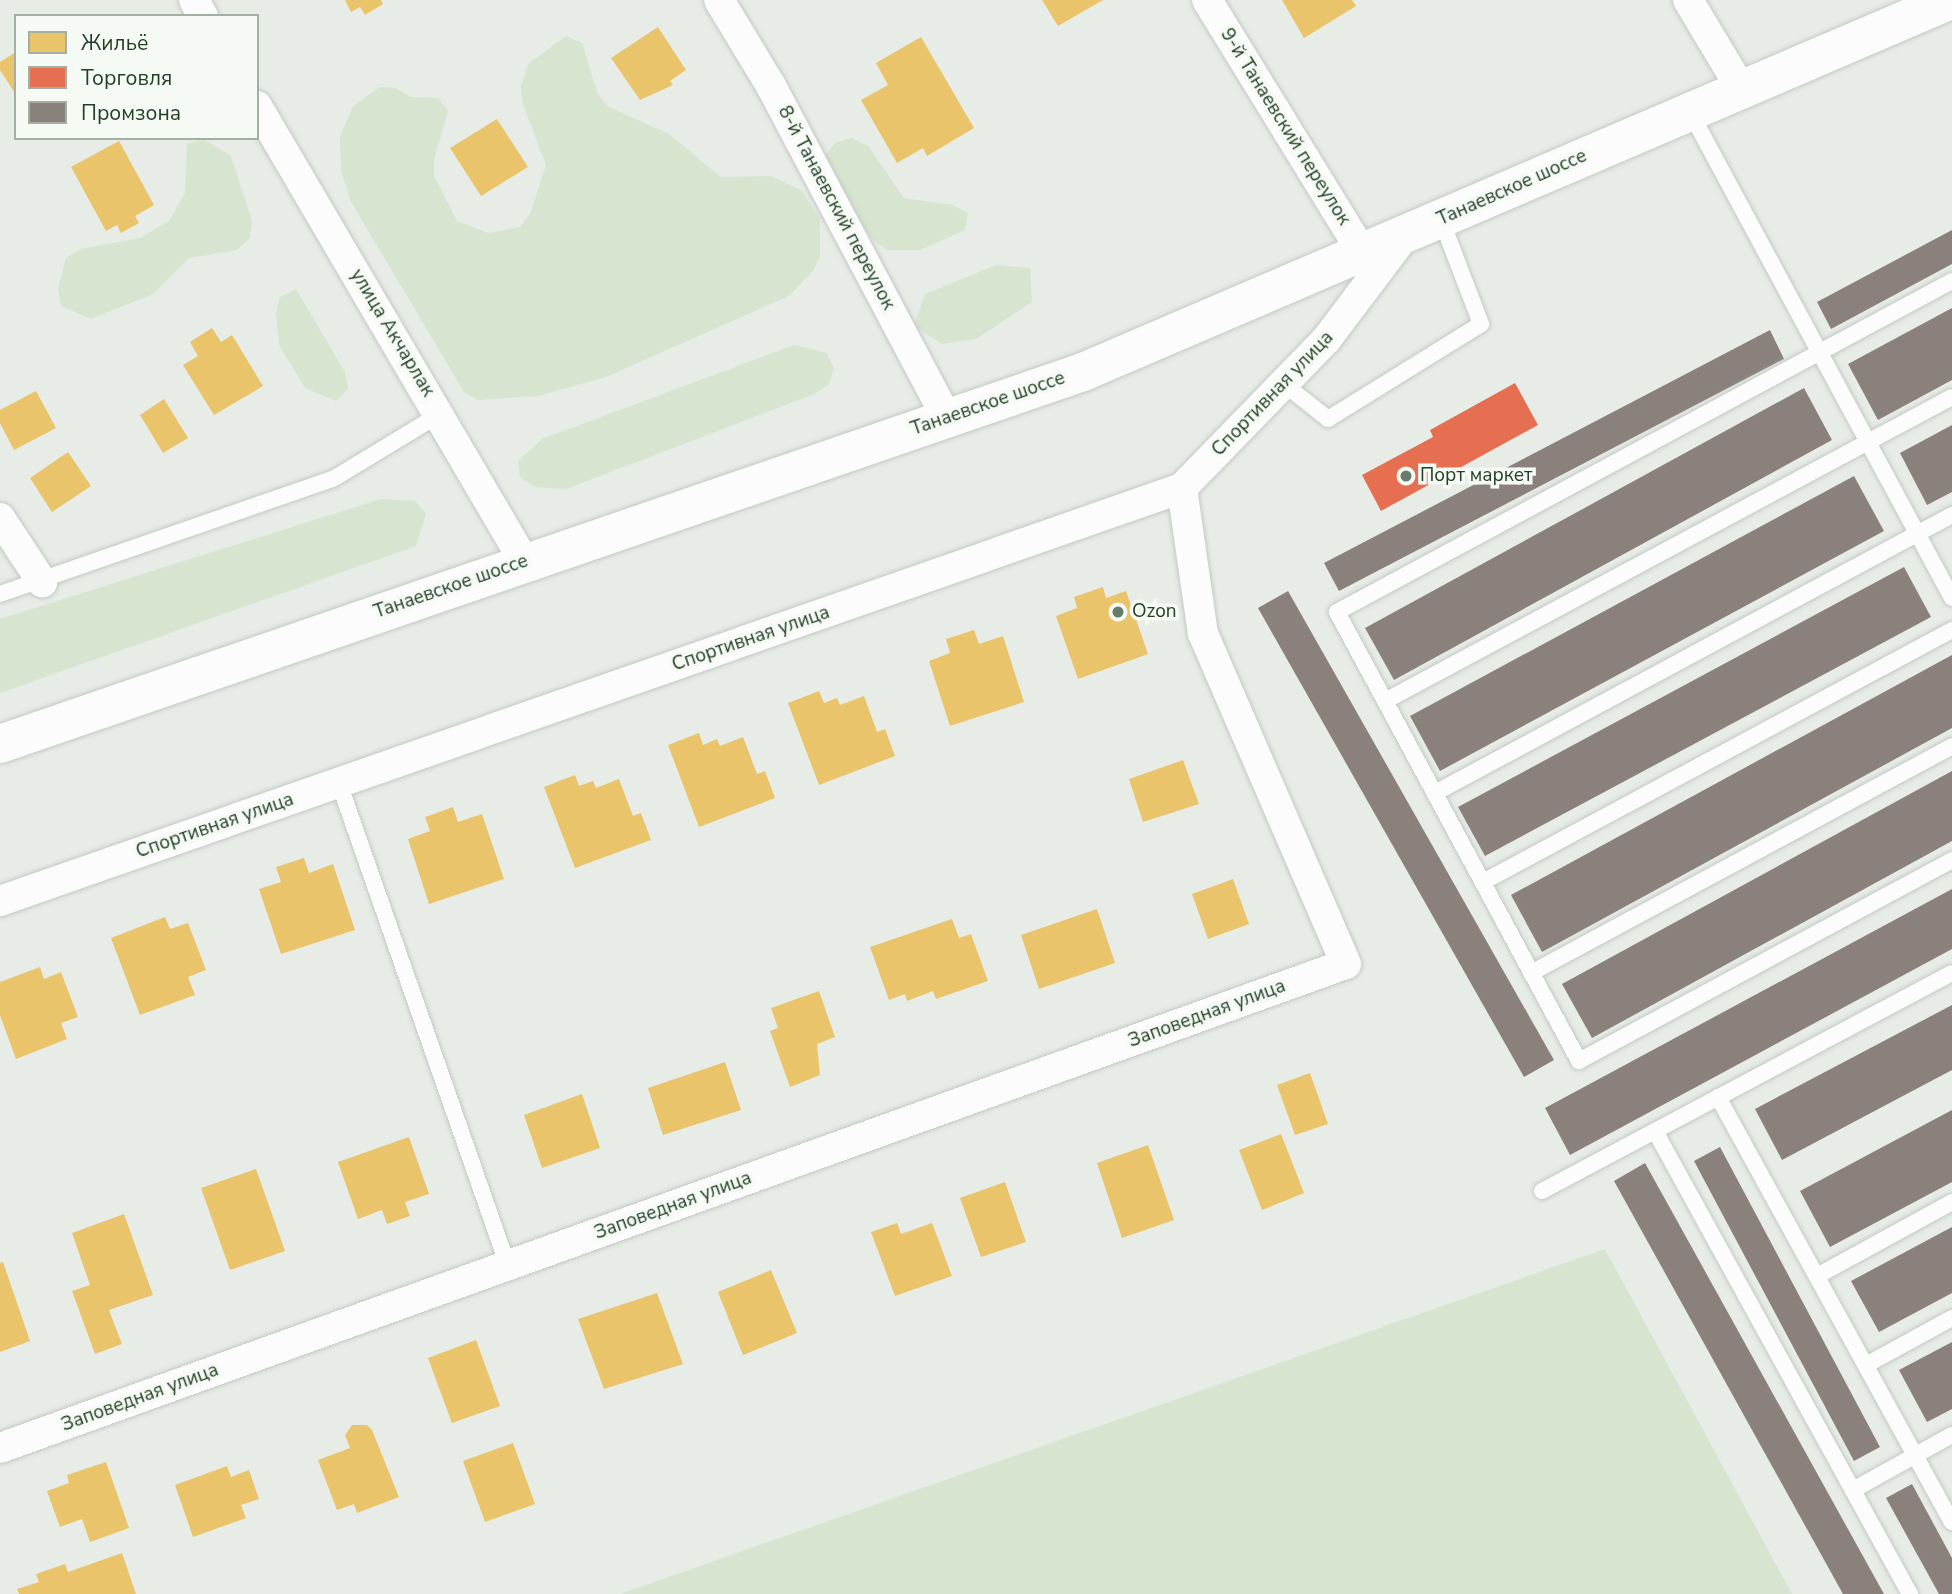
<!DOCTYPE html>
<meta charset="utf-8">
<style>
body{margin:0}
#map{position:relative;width:1952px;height:1594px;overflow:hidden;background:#e7ece7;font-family:"Nunito Sans",sans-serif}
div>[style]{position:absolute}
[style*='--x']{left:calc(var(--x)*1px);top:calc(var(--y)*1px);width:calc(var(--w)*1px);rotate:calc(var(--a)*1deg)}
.green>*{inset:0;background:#d7e4d0}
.homes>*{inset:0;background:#e9c46a}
.shops>*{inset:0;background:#e76f51}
.industry>*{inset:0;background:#8a817c}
.roads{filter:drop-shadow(0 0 2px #c4c9c4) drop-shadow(0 0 2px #c4c9c4)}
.service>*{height:16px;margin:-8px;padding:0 8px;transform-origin:8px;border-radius:8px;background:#fbfcfb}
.minor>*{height:30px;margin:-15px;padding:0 15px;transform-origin:15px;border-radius:15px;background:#fbfcfb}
.tertiary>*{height:38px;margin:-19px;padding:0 19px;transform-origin:19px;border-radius:19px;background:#fbfcfb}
.dots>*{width:19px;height:19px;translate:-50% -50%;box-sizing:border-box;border:4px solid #f6faf5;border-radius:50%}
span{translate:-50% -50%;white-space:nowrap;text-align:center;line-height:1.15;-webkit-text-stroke:7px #f6faf5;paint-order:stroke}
.street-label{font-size:19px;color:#243f26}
.poi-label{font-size:19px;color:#243f26}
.left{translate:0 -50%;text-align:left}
.legend{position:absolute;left:14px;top:14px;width:245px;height:126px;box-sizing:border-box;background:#f6faf5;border:2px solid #a2afa2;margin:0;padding:9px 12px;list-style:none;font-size:21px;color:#243f26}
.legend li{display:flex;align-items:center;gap:14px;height:35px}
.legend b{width:35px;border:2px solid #a2afa2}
</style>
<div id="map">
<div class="green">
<i style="clip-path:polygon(566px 36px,582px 43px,597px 92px,607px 106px,669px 134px,721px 177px,771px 176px,801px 190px,820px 218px,820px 256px,813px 271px,789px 296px,606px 377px,538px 396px,478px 400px,464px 392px,351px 202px,341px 170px,340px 137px,353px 106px,380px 87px,396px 88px,410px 97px,438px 98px,448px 111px,434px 160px,434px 176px,457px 221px,488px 233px,520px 227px,530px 214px,546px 165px,522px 102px,521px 86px,528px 64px)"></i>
<i style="clip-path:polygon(852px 138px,868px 146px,904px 198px,953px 205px,968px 213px,965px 230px,920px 250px,887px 250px,873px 240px,825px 173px,824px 157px,835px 143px)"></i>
<i style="clip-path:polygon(203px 139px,231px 156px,252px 221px,250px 238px,237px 250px,189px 258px,153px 294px,91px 319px,61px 306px,58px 289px,66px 258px,81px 249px,140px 238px,169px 221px,185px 193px,187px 144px)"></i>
<i style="clip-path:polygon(996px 265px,1030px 268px,1032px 302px,976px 339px,942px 344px,914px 326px,925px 294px)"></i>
<i style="clip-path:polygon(296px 289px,345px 372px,348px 389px,336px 401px,305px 388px,279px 345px,276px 313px,280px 297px)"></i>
<i style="clip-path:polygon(794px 345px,827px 353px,834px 369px,828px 385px,814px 394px,566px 489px,534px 487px,520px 477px,518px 461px,542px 439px)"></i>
<i style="clip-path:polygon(381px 499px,415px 501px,426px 514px,416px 546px,0 693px,0 619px)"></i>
<i style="clip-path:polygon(1605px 1249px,1792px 1594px,620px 1594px)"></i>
</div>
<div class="homes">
<i style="clip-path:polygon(345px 0,381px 0,383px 4px,365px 15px,360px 7px,351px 12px)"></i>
<i style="clip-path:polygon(1042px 0,1103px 0,1058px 26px)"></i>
<i style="clip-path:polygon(1282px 0,1352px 0,1356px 6px,1304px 38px)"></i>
<i style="clip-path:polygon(658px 27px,686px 70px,670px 81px,673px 85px,640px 100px,611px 58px)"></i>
<i style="clip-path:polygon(921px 37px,974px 128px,927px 156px,923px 148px,897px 163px,861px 100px,888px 85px,876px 63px)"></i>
<i style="clip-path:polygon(16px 52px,16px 95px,0 70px,0 62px)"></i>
<i style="clip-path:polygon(497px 119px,528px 167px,481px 196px,450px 148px)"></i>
<i style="clip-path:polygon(119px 141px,154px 205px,135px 216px,139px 223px,121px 233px,117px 225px,106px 231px,71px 167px)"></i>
<i style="clip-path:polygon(212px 328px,221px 342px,232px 335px,263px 386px,214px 415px,183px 365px,198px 356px,190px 342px)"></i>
<i style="clip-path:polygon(36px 391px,56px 428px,14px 450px,0 423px,0 410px)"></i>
<i style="clip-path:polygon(164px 399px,188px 438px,163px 453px,140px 415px)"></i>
<i style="clip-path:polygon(68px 452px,91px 486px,52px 512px,30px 478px)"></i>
<i style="clip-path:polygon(1103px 587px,1106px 598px,1126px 591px,1148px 654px,1078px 679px,1056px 616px,1077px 608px,1074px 597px)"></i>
<i style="clip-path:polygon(974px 630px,979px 644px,1003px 636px,1024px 702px,950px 726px,929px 661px,950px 653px,946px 639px)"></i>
<i style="clip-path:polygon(819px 691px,824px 703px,837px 698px,840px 705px,864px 696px,877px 732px,885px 729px,895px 756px,819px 785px,788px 703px)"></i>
<i style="clip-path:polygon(699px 733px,703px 745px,717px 739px,720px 746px,743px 737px,757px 774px,765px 771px,775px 798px,699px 827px,668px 745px)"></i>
<i style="clip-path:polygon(1183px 760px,1199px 804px,1143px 822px,1129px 779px)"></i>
<i style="clip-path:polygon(575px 775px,579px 786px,593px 781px,596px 788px,619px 779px,633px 816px,641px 813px,651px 840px,575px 868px,544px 787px)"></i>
<i style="clip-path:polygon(453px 807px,458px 822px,482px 814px,504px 879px,429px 904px,408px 839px,430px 831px,425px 817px)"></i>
<i style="clip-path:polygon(304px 858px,309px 873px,333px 864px,355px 930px,281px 954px,259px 889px,281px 882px,276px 867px)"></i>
<i style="clip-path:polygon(1233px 879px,1249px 924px,1208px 939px,1192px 894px)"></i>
<i style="clip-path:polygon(1097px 909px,1115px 963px,1039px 989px,1021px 935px)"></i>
<i style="clip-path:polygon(165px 917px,170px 929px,188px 923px,206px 970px,188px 977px,195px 995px,140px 1015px,111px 938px)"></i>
<i style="clip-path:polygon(952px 919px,959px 938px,971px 934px,988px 981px,936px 999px,933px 991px,907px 1001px,905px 994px,889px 1000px,870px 947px)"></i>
<i style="clip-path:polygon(40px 967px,44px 979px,61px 972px,78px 1017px,61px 1023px,67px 1039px,16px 1059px,0 1015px,0 982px)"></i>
<i style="clip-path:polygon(819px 991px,835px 1037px,817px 1044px,820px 1075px,790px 1087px,770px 1031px,778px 1028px,771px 1008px)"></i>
<i style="clip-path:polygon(725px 1062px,741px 1110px,663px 1135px,648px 1088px)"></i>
<i style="clip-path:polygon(1310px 1073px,1328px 1124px,1295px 1135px,1277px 1085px)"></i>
<i style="clip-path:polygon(582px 1094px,600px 1148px,542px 1168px,524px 1115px)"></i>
<i style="clip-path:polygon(1281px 1134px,1304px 1193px,1262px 1210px,1239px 1150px)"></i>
<i style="clip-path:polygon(409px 1137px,429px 1194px,405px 1202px,410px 1216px,387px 1224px,382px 1210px,358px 1219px,338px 1162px)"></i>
<i style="clip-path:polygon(1148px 1145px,1174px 1220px,1122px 1238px,1097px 1163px)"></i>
<i style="clip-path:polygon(256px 1169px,285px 1251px,230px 1270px,201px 1188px)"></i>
<i style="clip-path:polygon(1005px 1182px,1026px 1242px,981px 1257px,960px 1198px)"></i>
<i style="clip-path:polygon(124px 1214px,153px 1295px,109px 1310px,122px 1344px,95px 1354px,72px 1291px,90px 1285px,72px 1233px)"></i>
<i style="clip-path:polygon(897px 1223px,901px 1234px,932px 1223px,952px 1276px,895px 1296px,871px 1232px)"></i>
<i style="clip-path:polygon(3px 1262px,30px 1341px,0 1352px,0 1263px)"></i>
<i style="clip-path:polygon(771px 1270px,797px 1333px,743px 1355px,718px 1292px)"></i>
<i style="clip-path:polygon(657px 1293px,683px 1364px,604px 1389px,578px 1319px)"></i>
<i style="clip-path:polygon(476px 1340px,500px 1406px,452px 1423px,428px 1358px)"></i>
<i style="clip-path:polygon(352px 1425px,367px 1425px,372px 1430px,399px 1497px,357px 1513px,354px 1504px,337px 1510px,318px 1460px,350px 1448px,345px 1435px)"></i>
<i style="clip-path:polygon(513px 1443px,535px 1504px,485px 1522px,463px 1461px)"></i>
<i style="clip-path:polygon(106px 1462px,129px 1528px,90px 1542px,82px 1519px,60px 1527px,47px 1491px,69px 1483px,67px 1475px)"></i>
<i style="clip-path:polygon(227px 1466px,231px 1477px,249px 1470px,259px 1499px,241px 1505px,246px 1518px,193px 1537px,175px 1485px)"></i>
<i style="clip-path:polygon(122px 1553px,136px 1594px,19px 1594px,17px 1589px,39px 1582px,36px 1574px,65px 1564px,68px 1572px)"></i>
</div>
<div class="shops">
<i style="clip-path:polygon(1515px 383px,1538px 425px,1381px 511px,1362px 475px,1433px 437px,1430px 430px)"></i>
</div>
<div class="industry">
<i style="clip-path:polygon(1952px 230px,1952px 264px,1831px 329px,1817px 302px)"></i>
<i style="clip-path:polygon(1952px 308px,1952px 380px,1878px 420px,1848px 364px)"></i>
<i style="clip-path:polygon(1770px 330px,1784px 359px,1339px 591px,1324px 563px)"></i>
<i style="clip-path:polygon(1804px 388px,1832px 440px,1394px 680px,1365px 628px)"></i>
<i style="clip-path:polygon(1952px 425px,1952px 492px,1927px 505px,1900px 453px)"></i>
<i style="clip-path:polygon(1854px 476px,1884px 531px,1440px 771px,1410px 716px)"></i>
<i style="clip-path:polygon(1904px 567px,1931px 617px,1485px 856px,1458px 807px)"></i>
<i style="clip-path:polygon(1288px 591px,1554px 1060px,1524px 1077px,1258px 608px)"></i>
<i style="clip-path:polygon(1952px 655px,1952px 728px,1542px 952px,1511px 895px)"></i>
<i style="clip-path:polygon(1952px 771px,1952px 841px,1592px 1038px,1562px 984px)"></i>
<i style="clip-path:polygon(1952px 889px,1952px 949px,1570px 1155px,1545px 1108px)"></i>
<i style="clip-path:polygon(1952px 1005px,1952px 1070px,1782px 1160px,1755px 1109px)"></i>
<i style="clip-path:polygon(1952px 1110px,1952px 1182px,1830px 1247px,1800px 1191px)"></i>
<i style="clip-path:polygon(1720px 1147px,1880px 1447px,1854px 1461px,1694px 1161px)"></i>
<i style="clip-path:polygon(1645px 1163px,1884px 1594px,1843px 1594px,1614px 1181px)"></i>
<i style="clip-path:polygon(1952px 1227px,1952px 1293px,1879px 1332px,1851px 1281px)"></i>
<i style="clip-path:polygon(1952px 1342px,1952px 1409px,1927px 1422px,1899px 1370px)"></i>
<i style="clip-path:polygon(1912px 1484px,1952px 1558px,1952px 1594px,1939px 1594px,1886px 1498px)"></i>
</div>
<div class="roads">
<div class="service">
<i style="--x:1689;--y:110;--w:554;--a:61.68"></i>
<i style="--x:1952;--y:281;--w:698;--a:151.71"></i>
<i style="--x:1337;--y:612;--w:510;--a:61.68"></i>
<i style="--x:1579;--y:1061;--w:424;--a:-28.3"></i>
<i style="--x:1284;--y:384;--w:56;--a:38.5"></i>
<i style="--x:1328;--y:419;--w:180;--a:-31.8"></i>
<i style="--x:1481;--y:324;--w:112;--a:-110.9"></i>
<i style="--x:0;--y:594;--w:352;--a:-19.1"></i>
<i style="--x:333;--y:479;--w:125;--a:-31.3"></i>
<i style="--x:1385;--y:701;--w:643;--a:-28.2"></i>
<i style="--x:339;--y:783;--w:512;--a:70.72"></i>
<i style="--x:1435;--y:793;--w:587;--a:-28.27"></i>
<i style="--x:1483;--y:882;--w:532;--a:-28.25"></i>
<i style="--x:1531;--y:973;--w:478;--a:-28.3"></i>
<i style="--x:1718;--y:1097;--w:485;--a:61.2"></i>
<i style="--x:1655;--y:1131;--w:529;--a:61.16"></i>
<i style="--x:1542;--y:1191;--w:464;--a:-28"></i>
<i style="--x:1817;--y:1276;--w:154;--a:-28.7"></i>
<i style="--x:1866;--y:1365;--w:98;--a:-28.7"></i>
<i style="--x:1853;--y:1490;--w:113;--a:-29.1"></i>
</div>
<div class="minor">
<i style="--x:194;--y:0;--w:18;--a:61"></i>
<i style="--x:719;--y:0;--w:100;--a:58.8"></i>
<i style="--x:771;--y:86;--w:376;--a:62.1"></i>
<i style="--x:1207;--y:0;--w:298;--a:58.4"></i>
<i style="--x:1688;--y:0;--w:101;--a:59.1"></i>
<i style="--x:257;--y:106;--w:528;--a:59.6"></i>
<i style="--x:0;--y:518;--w:77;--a:56.7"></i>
<i style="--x:0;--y:901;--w:1252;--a:-19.26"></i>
<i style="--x:1182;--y:488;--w:206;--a:-45.8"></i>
<i style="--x:1326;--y:340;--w:131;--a:-53"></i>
<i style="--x:0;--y:1448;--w:1430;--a:-19.78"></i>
<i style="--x:1346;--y:964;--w:360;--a:-113.4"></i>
<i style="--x:1203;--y:634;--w:148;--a:-98.2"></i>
</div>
<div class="tertiary">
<i style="--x:0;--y:744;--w:1145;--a:-18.96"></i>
<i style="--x:1083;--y:372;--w:944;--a:-23.2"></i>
</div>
</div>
<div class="dots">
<i style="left:1406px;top:476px;background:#687c6a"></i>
<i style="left:1118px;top:612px;background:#687c6a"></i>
</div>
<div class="street-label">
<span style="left:1285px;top:127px;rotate:58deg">9-й Танаевский переулок</span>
<span style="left:1512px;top:188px;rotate:-24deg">Танаевское шоссе</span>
<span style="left:836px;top:208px;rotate:62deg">8-й Танаевский переулок</span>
<span style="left:392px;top:333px;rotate:59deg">улица Акчарлак</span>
<span style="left:1273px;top:394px;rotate:-46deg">Спортивная улица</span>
<span style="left:988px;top:404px;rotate:-19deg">Танаевское шоссе</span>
<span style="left:451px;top:587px;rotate:-19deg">Танаевское шоссе</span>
<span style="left:751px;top:639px;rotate:-19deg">Спортивная улица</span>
<span style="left:215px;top:826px;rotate:-19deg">Спортивная улица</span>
<span style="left:1207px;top:1014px;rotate:-20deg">Заповедная улица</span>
<span style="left:673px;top:1206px;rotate:-20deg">Заповедная улица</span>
<span style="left:140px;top:1398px;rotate:-20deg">Заповедная улица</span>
</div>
<div class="poi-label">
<span class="left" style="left:1420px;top:476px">Порт маркет</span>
<span class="left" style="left:1132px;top:612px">Ozon</span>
</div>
<ul class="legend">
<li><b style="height:19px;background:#e9c46a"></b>Жильё</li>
<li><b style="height:19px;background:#e76f51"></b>Торговля</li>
<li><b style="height:19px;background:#8a817c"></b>Промзона</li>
</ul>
</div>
